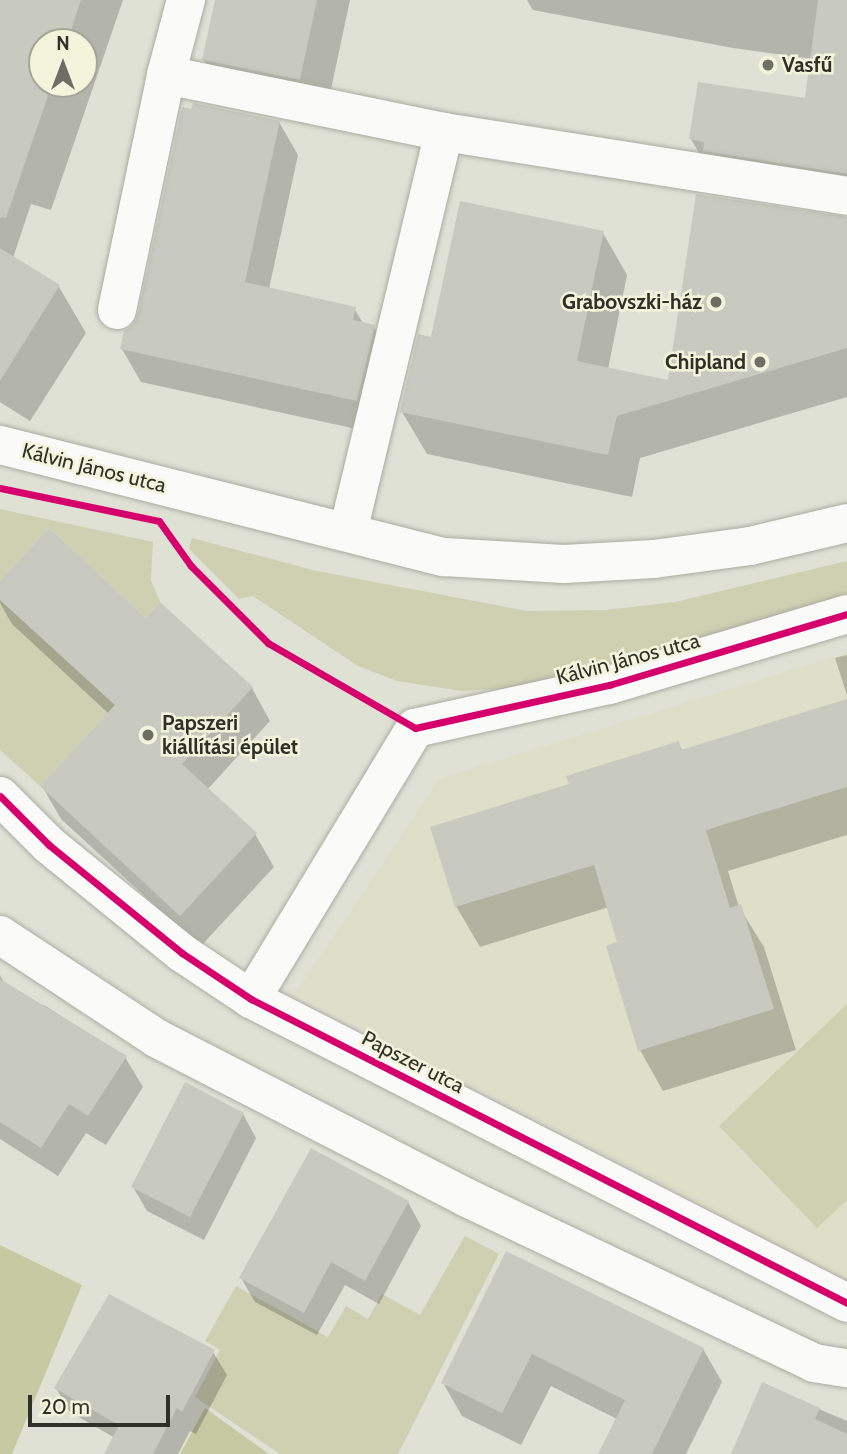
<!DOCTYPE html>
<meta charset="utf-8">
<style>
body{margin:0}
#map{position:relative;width:847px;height:1454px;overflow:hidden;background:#e0e1d5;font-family:Cabin,sans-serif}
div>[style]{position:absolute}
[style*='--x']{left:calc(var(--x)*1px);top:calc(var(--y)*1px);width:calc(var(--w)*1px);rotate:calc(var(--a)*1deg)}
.built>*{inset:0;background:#dedfc9}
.green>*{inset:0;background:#ced0b1}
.forest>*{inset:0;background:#c7c9a2}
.shadow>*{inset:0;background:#0003}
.building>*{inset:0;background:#c8c9bf}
.roads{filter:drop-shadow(0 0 2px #abaca2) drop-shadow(0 0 2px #abaca2)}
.minor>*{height:38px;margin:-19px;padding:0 19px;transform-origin:19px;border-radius:19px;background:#fafaf9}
.cycleway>*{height:7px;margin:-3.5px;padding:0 3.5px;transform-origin:3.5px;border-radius:3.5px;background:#d6006c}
.dots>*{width:19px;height:19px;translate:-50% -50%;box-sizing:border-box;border:4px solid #f2f4dc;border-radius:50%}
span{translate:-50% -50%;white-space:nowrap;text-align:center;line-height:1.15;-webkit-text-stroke:5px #f2f4dc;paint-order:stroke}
.poi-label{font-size:21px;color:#2f3027;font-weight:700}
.left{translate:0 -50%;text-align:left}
.right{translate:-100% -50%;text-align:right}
.street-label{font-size:21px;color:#2f3027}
.north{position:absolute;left:28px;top:28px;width:70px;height:70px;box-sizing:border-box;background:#f2f4dc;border:2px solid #a4a694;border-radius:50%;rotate:0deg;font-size:19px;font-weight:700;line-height:28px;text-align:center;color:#2f3027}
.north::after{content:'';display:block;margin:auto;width:24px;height:32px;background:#6d6e64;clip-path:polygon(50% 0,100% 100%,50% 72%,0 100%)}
.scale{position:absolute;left:28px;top:1395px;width:142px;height:32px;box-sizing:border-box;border:4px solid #2f3027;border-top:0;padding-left:9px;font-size:21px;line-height:24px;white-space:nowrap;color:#2f3027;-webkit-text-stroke:5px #f2f4dc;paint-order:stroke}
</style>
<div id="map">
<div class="built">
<i style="clip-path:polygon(847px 653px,847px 1281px,295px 993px,440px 778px)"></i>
</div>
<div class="green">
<i style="clip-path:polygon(0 509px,153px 542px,151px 580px,160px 602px,146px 618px,49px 528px,0 581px)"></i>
<i style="clip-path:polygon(192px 538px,317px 571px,527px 611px,605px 610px,675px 602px,847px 561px,847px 600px,547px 686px,461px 691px,397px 681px,358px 666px,253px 596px,239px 599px,189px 549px)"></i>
<i style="clip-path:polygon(0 600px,115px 705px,40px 786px,0 750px)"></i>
<i style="clip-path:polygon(847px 1004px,847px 1200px,817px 1228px,719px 1126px)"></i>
<i style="clip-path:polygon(465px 1236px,499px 1254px,398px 1454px,280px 1454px,195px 1397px,220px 1350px,205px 1341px,236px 1286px,328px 1337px,346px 1306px,368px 1319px,382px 1294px,420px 1315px)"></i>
</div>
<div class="forest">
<i style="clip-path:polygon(0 1245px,82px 1285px,12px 1454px,0 1454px)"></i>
<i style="clip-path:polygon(205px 1408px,269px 1454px,180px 1454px)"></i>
</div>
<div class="shadow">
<i style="clip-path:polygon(evenodd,0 0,123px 0,51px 210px,31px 204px,13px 258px,59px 287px,86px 333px,30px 421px,0 402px,0 0,42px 42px,84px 42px,84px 84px,42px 84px,42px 42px)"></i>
<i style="clip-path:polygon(216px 0,350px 0,324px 122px,228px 102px,204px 60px)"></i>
<i style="clip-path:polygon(527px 0,847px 0,847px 212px,715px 181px,691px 139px,806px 100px,812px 59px,733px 48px,533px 10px)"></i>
<i style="clip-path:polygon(279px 122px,298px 155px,269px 289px,354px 308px,364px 325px,374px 327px,393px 360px,375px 433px,141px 382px,122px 349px,134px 326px)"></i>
<i style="clip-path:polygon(847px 219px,847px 397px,640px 458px,632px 497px,427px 454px,402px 412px,432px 339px,603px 233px,627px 275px,608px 369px,669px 382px)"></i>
<i style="clip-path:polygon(0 584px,146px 620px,252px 688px,270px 721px,207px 790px,255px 834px,274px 867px,200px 947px,61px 819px,42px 786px,109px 714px,12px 624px,0 603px)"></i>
<i style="clip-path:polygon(847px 655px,847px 695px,835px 658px)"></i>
<i style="clip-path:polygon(847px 701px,847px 835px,728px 871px,739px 907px,764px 947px,796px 1050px,663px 1091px,640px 1050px,619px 943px,609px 907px,480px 947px,456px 906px,571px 786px,678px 743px,683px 751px)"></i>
<i style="clip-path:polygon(0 975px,13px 998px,25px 1034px,44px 1005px,125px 1057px,143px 1087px,106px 1145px,86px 1133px,58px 1176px,0 1139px)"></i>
<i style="clip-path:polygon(243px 1114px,256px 1138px,204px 1240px,147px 1211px,133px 1187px)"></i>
<i style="clip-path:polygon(408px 1202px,421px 1226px,379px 1304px,345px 1285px,317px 1335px,255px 1302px,241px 1278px)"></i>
<i style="clip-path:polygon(507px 1254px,703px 1349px,722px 1382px,686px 1454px,600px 1454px,617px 1419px,551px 1386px,521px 1445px,462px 1416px,443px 1383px)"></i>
<i style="clip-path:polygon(213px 1352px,227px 1375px,196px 1434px,190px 1431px,178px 1454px,106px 1454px,115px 1438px,70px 1412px,56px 1388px)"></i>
<i style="clip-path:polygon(763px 1385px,847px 1421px,847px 1454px,733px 1454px)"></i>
</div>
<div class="building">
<i style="clip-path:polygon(0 0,81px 0,67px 42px,42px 42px,42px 84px,52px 84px,6px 218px,0 217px)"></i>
<i style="clip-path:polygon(215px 0,317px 0,300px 80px,202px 60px)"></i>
<i style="clip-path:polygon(818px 0,847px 0,847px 174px,703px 151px,704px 142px,689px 139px,698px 82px,805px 98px)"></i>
<i style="clip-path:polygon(193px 103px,280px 121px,245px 282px,356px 307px,353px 320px,375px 325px,357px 401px,120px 349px,124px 331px,133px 325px,138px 314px,182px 107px,191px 109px)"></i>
<i style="clip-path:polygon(696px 194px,847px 217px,847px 348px,617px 416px,608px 455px,400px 412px,418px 334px,431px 337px,460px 201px,604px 231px,577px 361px,668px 380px)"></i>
<i style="clip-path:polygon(0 248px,60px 285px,0 381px)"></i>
<i style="clip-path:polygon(49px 528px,146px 618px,160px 602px,253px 687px,182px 764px,257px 833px,180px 916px,40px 786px,115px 705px,0 600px,0 581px)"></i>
<i style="clip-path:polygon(847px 699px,847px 787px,706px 830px,730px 908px,741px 904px,774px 1009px,638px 1051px,606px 946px,617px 942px,594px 865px,455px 907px,430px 827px,569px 784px,566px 776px,679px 741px,681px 750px)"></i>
<i style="clip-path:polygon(0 979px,127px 1056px,88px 1116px,69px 1104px,41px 1148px,0 1122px)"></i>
<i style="clip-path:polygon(185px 1082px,244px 1113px,190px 1217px,131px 1187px)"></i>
<i style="clip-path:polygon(311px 1148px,409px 1201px,365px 1281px,331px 1262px,304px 1313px,239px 1278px)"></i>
<i style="clip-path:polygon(506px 1251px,704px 1348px,652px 1454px,598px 1454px,625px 1400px,532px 1354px,502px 1413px,441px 1383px)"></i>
<i style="clip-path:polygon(109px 1294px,215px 1350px,182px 1412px,177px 1408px,153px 1454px,104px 1454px,119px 1425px,54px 1388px)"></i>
<i style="clip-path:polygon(762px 1382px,820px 1408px,815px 1419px,847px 1434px,847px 1454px,731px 1454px)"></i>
</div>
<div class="roads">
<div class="minor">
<i style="--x:166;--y:75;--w:78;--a:-75.1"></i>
<i style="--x:444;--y:132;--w:408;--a:9"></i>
<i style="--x:117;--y:310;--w:240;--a:-78.2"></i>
<i style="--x:166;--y:75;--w:284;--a:11.6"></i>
<i style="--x:444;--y:132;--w:410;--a:103.5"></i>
<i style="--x:0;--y:445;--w:458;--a:14.2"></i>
<i style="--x:444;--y:557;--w:120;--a:3.3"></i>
<i style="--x:564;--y:564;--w:90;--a:-3.2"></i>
<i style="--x:654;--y:559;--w:97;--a:-7.7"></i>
<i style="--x:750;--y:546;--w:100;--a:-13.3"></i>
<i style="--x:0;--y:796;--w:69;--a:45"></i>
<i style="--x:49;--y:845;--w:171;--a:39.1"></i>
<i style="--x:182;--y:953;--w:83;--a:33.7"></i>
<i style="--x:251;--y:999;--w:669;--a:27.02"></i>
<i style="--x:0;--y:935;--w:187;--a:33.4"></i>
<i style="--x:156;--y:1038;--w:348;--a:27.2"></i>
<i style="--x:465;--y:1197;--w:386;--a:25.4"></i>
<i style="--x:814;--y:1363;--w:33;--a:9"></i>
<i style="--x:251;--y:999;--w:317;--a:-58.8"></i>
<i style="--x:415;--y:728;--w:199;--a:-12.5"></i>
<i style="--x:609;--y:685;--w:248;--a:-16.6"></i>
</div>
</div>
<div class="cycleway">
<i style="--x:0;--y:488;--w:162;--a:11.7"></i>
<i style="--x:159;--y:521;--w:55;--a:54.6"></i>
<i style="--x:191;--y:566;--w:109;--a:45"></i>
<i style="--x:268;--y:643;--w:170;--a:30"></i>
<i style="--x:415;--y:728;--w:199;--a:-12.5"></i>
<i style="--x:609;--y:685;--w:248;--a:-16.6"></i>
<i style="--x:0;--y:796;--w:69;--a:45"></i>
<i style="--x:49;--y:845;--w:171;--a:39.1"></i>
<i style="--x:182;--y:953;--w:83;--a:33.7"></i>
<i style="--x:251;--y:999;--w:669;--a:27.02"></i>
</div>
<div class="dots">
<i style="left:768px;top:65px;background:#6d6e64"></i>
<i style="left:716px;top:302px;background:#6d6e64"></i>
<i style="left:760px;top:362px;background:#6d6e64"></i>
<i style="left:148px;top:735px;background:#6d6e64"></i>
</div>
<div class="poi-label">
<span class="left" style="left:782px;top:65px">Vasfű</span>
<span class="right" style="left:702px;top:302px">Grabovszki-ház</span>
<span class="right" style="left:746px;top:362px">Chipland</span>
<span class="left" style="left:162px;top:735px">Papszeri<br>kiállítási épület</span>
</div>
<div class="street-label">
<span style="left:94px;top:468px;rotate:14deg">Kálvin János utca</span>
<span style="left:628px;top:659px;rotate:-15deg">Kálvin János utca</span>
<span style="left:413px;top:1062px;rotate:27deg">Papszer utca</span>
</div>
<div class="north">N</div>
<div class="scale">20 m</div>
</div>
